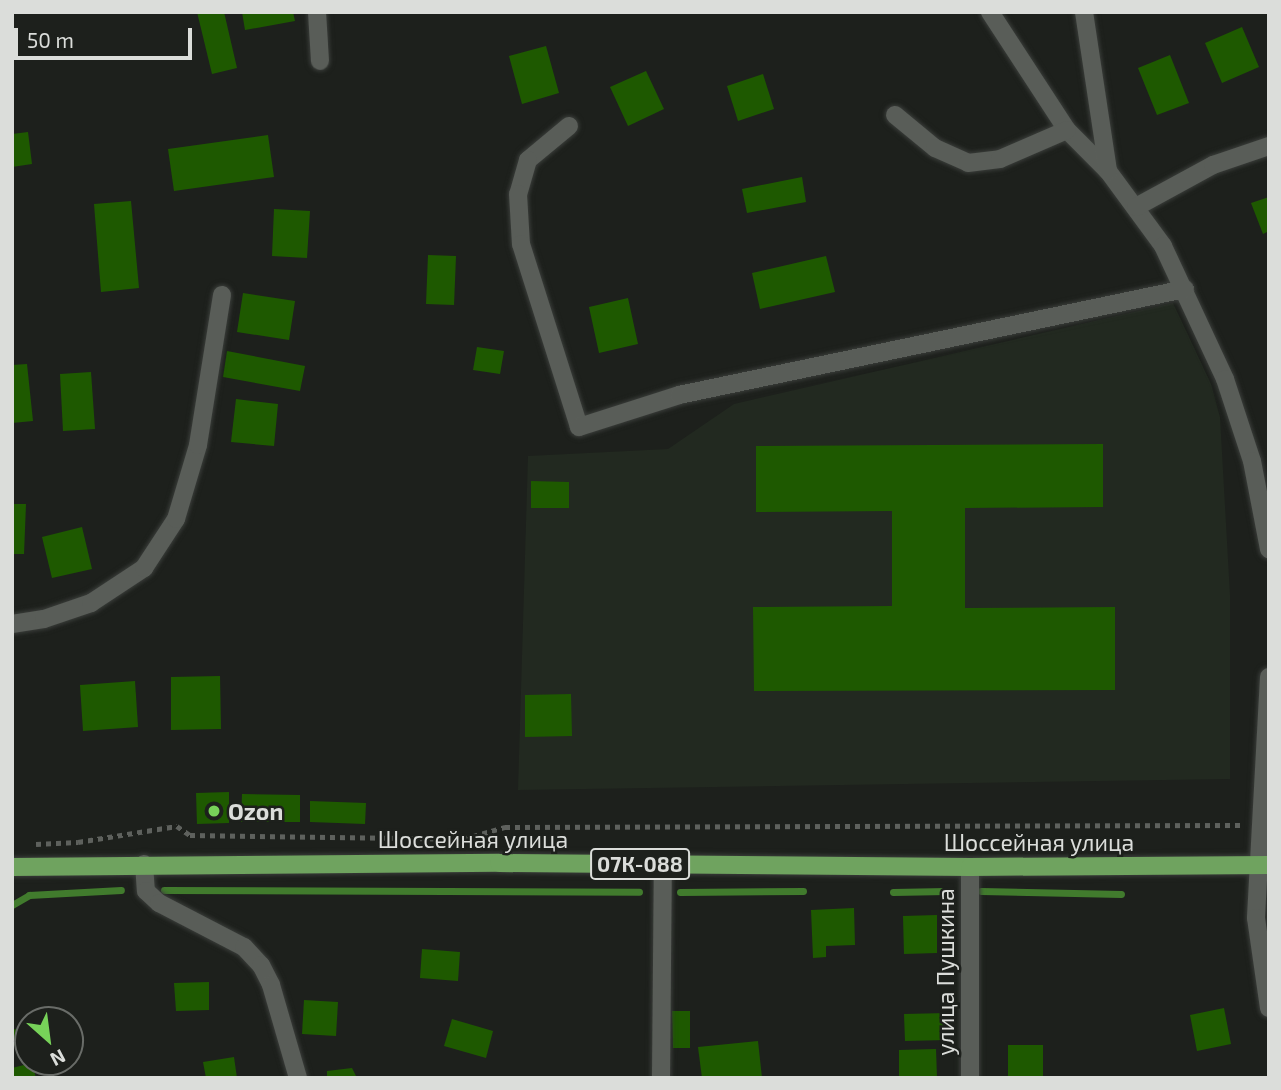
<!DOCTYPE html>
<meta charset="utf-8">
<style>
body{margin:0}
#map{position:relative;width:1281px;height:1090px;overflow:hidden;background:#1d201c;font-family:"Exo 2",sans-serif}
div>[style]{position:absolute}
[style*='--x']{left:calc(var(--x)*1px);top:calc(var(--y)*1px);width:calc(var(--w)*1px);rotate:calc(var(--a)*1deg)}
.built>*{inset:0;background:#222920}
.stream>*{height:7px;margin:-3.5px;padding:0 3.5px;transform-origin:3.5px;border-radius:3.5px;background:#417b2d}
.building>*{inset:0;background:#1e5900}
.path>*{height:4.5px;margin-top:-2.25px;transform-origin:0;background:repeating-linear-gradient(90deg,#5e615d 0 5px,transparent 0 10px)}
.roads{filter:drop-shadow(0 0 2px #3a3d3a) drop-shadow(0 0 2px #3a3d3a)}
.minor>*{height:18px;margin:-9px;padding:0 9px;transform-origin:9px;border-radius:9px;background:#595d58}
.major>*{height:18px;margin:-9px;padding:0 9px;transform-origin:9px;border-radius:9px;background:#6fa35f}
.dots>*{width:19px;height:19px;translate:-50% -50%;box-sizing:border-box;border:4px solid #1d201c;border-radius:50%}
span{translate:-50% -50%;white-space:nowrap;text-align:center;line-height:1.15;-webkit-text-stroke:5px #1d201c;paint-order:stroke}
.shield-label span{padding:2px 5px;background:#1d201c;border:2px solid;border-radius:5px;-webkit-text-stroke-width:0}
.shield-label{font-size:21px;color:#dbddda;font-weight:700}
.poi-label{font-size:23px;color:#dbddda;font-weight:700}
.left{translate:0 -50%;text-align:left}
.street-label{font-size:23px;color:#dbddda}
.frame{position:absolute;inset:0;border:14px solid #dbddda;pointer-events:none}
.north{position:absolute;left:14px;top:1006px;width:70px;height:70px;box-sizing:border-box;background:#1d201c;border:2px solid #696c68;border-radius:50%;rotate:152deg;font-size:19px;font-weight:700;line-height:28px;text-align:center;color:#dbddda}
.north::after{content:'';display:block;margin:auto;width:24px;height:32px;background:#77d259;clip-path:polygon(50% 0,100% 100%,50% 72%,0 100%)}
.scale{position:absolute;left:14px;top:28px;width:178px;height:32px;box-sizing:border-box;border:4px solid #dbddda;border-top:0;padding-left:9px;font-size:21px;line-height:24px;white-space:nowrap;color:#dbddda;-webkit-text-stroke:5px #1d201c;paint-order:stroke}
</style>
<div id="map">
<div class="built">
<i style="clip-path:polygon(1173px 303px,1211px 384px,1220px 417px,1230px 595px,1230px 779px,518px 790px,528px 456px,668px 449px,734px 404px)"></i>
</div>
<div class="stream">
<i style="--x:164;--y:890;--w:475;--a:0.2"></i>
<i style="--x:981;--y:891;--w:140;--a:1.2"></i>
<i style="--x:680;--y:892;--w:123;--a:-0.5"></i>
<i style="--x:893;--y:892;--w:53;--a:-1.1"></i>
<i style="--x:12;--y:905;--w:20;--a:-30"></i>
<i style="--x:29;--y:895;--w:92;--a:-3.1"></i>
</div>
<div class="building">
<i style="clip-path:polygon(197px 12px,224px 12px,237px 68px,212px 74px)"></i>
<i style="clip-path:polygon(242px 12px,293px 12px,295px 21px,245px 30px)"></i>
<i style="clip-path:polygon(1242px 27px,1259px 67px,1222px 83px,1205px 43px)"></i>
<i style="clip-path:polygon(546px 46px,559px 93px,522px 104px,509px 56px)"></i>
<i style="clip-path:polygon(1170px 55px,1189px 103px,1157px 115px,1138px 68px)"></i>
<i style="clip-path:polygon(646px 71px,664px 109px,628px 126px,610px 87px)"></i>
<i style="clip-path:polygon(763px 74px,774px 109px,738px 121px,727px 86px)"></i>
<i style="clip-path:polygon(28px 132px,32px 164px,12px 167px,12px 134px)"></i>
<i style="clip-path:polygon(268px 135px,274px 177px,174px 191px,168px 149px)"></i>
<i style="clip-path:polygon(802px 177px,806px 202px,747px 213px,742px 189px)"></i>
<i style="clip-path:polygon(1269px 197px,1269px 231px,1263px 234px,1251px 203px)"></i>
<i style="clip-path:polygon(131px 201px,139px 288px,101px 292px,94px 204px)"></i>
<i style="clip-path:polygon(274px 209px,310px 211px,307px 258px,272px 256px)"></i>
<i style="clip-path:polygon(428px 255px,456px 256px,454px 305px,426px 304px)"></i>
<i style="clip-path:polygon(826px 256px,835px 292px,760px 309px,752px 273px)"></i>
<i style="clip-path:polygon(243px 293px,295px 301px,289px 340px,237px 332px)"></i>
<i style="clip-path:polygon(628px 298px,638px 344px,599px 353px,589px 307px)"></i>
<i style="clip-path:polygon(477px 347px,504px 351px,500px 374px,473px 370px)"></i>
<i style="clip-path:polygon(227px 351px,305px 366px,300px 391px,223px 377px)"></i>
<i style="clip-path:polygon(27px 364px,33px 421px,12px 423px,12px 365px)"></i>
<i style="clip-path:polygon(91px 372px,95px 429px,63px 431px,60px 374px)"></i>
<i style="clip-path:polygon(236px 399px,278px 404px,274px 446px,231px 442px)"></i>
<i style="clip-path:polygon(1103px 444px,1103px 507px,965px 508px,965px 608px,1115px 607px,1115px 690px,754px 691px,753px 607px,892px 606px,892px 511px,756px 512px,756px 446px)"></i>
<i style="clip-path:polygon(531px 481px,569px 482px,569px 508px,531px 508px)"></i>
<i style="clip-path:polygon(12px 504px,26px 504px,24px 554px,12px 554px)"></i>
<i style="clip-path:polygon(82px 527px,92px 569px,52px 578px,42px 537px)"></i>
<i style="clip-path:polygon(220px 676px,221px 729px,171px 730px,171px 677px)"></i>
<i style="clip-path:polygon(135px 681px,138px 727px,83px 731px,80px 685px)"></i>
<i style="clip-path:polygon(571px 694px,572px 736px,525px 737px,525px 695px)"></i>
<i style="clip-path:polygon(229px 792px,229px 823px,197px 824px,196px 793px)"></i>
<i style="clip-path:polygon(242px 794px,300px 795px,300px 822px,241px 822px)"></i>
<i style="clip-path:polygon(310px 801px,366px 803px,365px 824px,310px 822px)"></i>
<i style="clip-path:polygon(854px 908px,855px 945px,826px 946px,826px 957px,813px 958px,811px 910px)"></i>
<i style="clip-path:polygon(937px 915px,937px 953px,904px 954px,903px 916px)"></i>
<i style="clip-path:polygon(422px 949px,460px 952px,458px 981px,420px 978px)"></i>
<i style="clip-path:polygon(209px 982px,209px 1010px,176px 1011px,174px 983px)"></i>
<i style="clip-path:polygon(304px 1000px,338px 1002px,336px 1036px,302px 1034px)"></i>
<i style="clip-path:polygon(1224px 1008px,1231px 1044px,1197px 1051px,1190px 1015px)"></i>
<i style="clip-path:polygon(672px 1011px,690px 1011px,690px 1048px,673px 1048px)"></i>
<i style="clip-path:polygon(947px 1013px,947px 1040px,905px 1041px,904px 1014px)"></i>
<i style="clip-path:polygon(452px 1019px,493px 1031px,486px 1058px,444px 1046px)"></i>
<i style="clip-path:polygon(28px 1026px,28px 1042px,12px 1046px,12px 1030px)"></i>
<i style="clip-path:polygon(758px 1041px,762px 1078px,702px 1078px,698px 1047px)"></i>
<i style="clip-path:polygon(1008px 1045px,1043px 1045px,1043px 1078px,1008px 1078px)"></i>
<i style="clip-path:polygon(936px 1049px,937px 1078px,899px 1078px,899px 1050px)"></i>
<i style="clip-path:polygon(234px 1057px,237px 1078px,206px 1078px,203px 1062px)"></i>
<i style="clip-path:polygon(32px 1063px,36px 1078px,12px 1078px,12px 1068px)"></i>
<i style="clip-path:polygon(352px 1068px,357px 1078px,327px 1078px,327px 1071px)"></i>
</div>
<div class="path">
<i style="--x:36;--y:844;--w:42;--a:-2.7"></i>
<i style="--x:78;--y:842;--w:100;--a:-9.2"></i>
<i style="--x:177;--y:826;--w:16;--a:35"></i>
<i style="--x:190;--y:835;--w:273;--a:0.8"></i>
<i style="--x:463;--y:839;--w:44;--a:-15.9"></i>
<i style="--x:505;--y:827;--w:738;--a:-0.16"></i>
</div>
<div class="roads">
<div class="minor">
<i style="--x:317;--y:12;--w:49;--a:86.5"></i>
<i style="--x:990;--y:12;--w:141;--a:56.9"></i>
<i style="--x:1067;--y:130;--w:58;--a:45"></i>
<i style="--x:1108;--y:171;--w:93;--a:53.7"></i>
<i style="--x:1163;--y:246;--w:147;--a:65"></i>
<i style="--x:1225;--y:379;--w:86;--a:71.8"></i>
<i style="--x:1252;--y:461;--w:90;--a:79.1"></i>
<i style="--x:1084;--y:12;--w:161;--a:81.4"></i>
<i style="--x:895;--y:115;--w:52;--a:39.5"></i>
<i style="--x:935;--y:148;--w:36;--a:24"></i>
<i style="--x:968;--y:163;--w:32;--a:-7"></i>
<i style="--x:1000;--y:159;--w:73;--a:-23.4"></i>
<i style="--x:569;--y:126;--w:53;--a:140.3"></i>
<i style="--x:528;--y:160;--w:35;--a:106"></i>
<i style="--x:518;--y:194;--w:50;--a:86.6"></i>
<i style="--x:521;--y:244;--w:192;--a:72.4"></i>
<i style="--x:579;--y:427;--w:105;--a:-17.7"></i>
<i style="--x:679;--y:395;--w:517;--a:-11.83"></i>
<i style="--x:1136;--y:207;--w:88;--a:-28.6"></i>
<i style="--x:1213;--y:165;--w:59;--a:-18.7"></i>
<i style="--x:12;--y:624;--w:32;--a:-9"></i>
<i style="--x:44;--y:619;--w:50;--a:-18.8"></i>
<i style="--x:91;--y:603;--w:64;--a:-33.4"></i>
<i style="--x:144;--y:568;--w:59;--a:-56.9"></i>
<i style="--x:176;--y:519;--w:77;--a:-73.4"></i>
<i style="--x:198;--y:445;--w:152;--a:-80.9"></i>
<i style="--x:1269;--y:677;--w:241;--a:93.1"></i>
<i style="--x:1256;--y:918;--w:91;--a:81.8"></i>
<i style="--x:144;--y:864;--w:27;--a:86"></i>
<i style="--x:146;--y:891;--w:18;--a:43"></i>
<i style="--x:159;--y:903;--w:96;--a:27.4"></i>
<i style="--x:244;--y:947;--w:25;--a:47"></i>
<i style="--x:261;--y:965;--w:22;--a:63"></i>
<i style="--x:271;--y:985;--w:97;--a:73.8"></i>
<i style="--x:970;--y:867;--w:211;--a:90"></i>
<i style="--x:661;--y:1078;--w:214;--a:-89.5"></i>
</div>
<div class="major">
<i style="--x:12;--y:867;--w:487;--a:-0.5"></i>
<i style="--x:499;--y:863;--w:471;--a:0.5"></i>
<i style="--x:970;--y:867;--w:299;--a:-0.4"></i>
</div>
</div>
<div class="dots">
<i style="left:214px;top:811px;background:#77d259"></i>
</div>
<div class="shield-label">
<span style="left:640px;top:864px">07К-088</span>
</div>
<div class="poi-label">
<span class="left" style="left:228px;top:811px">Ozon</span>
</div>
<div class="street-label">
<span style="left:473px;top:839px">Шоссейная улица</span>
<span style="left:1039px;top:842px">Шоссейная улица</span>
<span style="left:945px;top:972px;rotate:-90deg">улица Пушкина</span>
</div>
<div class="frame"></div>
<div class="north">N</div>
<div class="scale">50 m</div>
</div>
